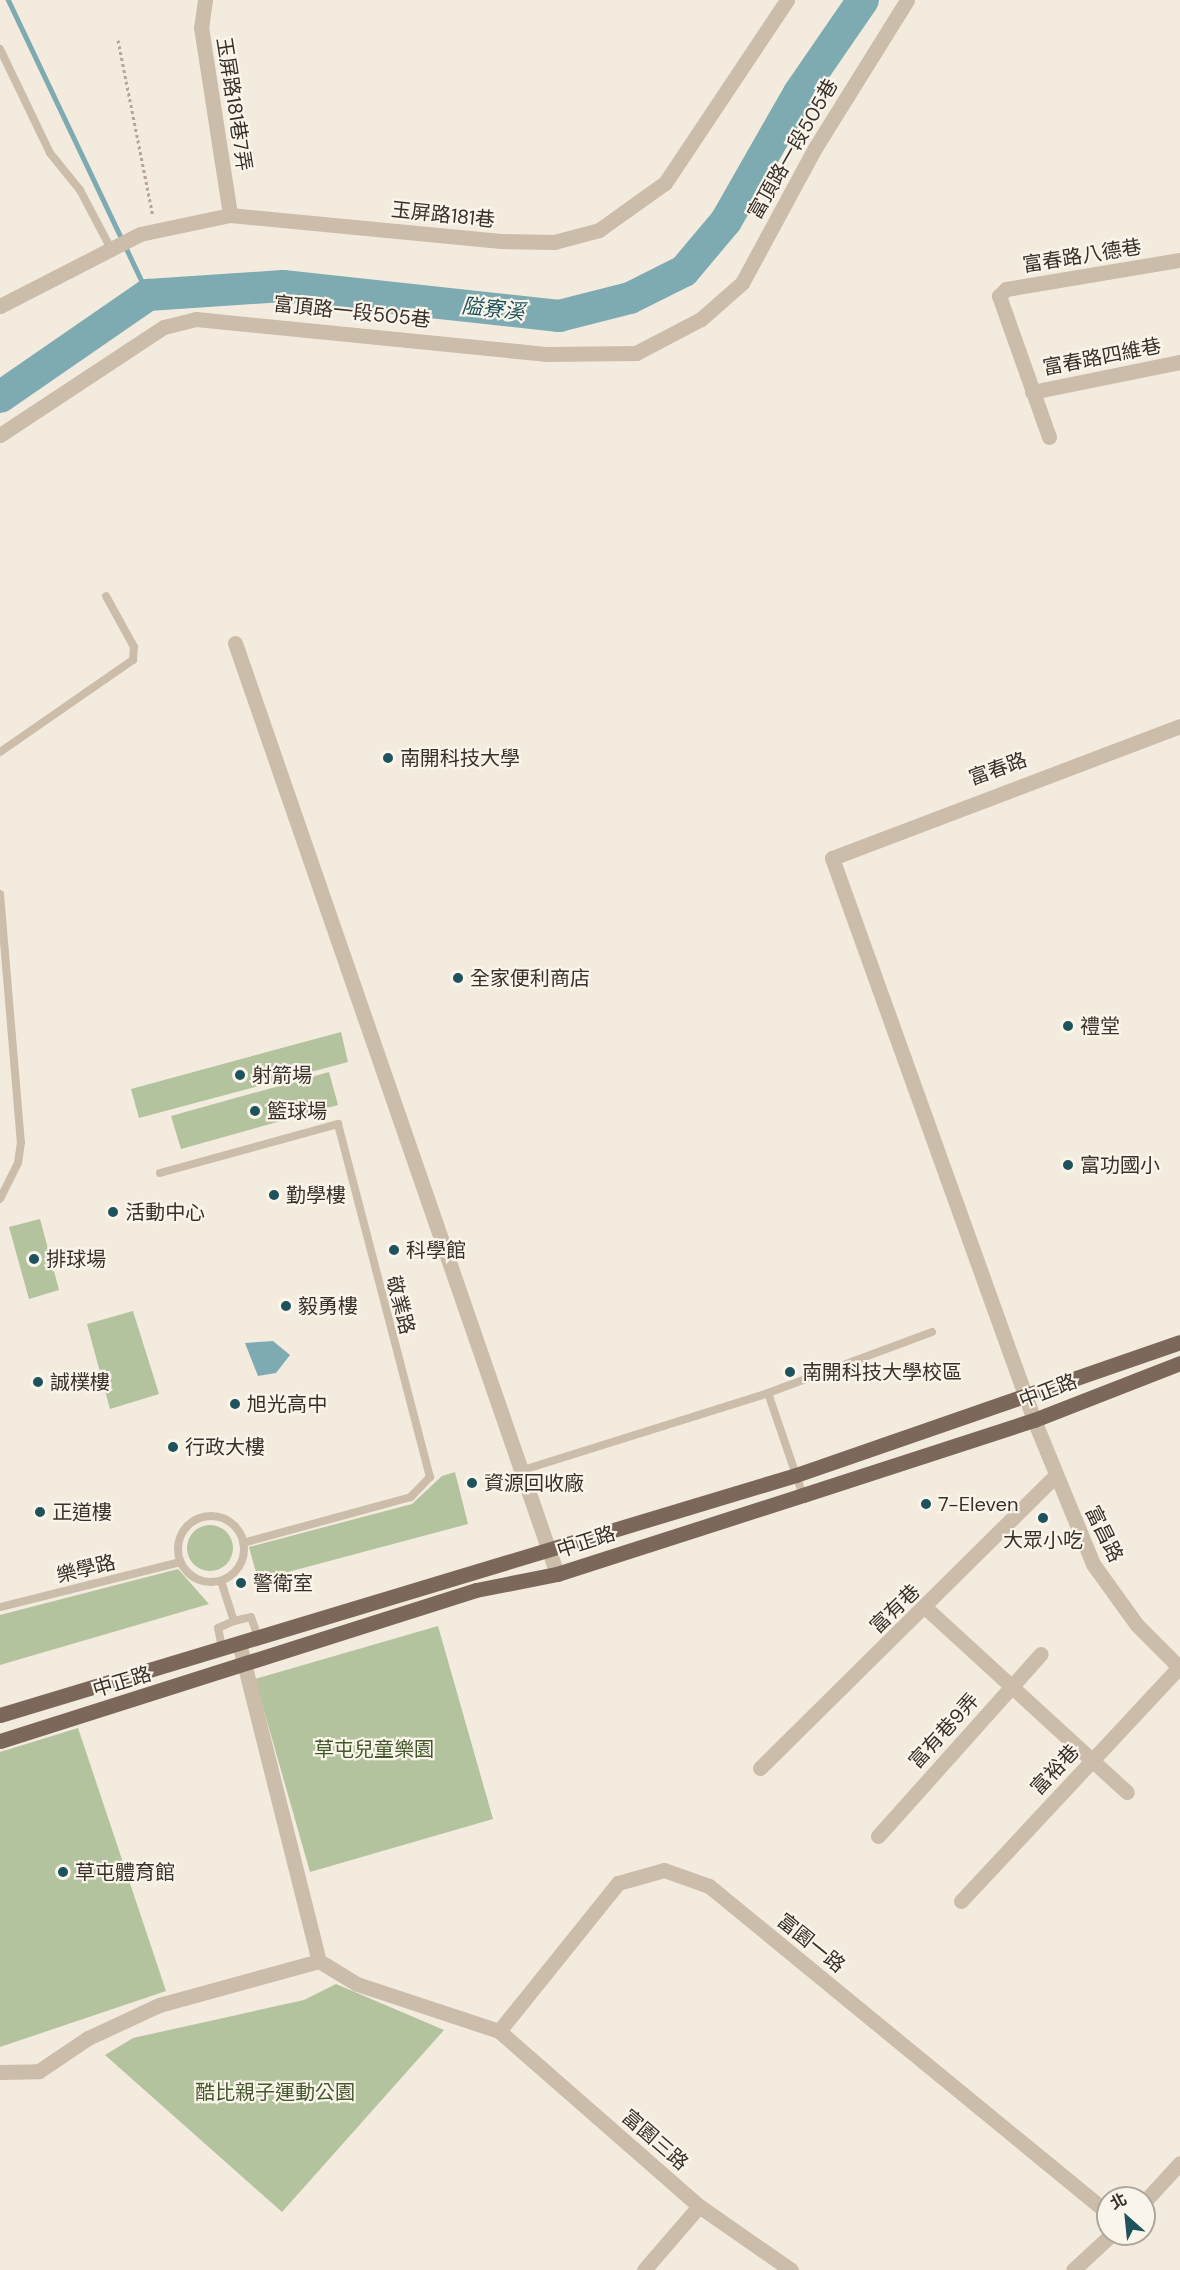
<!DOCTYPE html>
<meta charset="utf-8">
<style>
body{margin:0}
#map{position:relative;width:1180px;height:2270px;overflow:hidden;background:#f3ebde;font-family:"DM Sans","Noto Sans TC",sans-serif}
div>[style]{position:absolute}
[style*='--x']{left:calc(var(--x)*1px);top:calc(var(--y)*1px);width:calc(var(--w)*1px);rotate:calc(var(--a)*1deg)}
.green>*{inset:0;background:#b3c39e}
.round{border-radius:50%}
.water>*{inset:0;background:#7dabb1}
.stream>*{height:5px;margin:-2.5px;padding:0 2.5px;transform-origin:2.5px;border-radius:2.5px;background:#7dabb1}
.river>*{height:32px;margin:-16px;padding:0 16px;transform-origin:16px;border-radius:16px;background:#7dabb1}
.path>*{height:3px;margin-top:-1.5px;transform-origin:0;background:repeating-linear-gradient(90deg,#b8a694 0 3px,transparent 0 6px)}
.lane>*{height:8px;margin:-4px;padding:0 4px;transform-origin:4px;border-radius:4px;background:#ccbcaa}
.lane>.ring{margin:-4px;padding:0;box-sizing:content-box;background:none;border:8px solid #ccbcaa;border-radius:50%}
.street>*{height:15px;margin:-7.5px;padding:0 7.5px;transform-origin:7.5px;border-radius:7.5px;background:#ccbcaa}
.primary>*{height:15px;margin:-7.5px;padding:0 7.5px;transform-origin:7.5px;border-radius:7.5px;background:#7b685a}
.dots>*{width:16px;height:16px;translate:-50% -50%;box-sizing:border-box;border:3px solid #faf5eb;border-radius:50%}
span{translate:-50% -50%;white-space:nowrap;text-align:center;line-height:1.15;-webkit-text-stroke:4.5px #faf5eb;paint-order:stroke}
.street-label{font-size:20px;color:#393029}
.poi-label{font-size:20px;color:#393029}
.left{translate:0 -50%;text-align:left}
.park-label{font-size:20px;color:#45582d}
.water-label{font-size:21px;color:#1e535c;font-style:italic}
.north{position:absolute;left:1096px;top:2186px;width:60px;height:60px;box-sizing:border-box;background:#faf5eb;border:2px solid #ada69d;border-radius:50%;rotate:333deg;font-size:16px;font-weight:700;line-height:24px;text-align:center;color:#393029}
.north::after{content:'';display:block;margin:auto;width:21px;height:27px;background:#1e535c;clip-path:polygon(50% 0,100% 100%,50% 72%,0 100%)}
</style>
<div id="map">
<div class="green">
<i style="clip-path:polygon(341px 1032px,348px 1062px,139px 1118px,131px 1089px)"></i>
<i style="clip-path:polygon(329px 1072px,338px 1105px,181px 1149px,171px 1116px)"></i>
<i style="clip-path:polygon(40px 1219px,59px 1290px,29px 1299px,9px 1227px)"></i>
<i style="clip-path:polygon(133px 1311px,159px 1394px,110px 1409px,87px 1324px)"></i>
<i style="clip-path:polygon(455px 1472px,468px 1524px,258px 1580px,249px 1547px,412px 1504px,442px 1476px)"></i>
<i class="round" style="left:187px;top:1525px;width:46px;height:46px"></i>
<i style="clip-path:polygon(178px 1569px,209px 1604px,0 1665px,0 1615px)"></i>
<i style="clip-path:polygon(438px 1626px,493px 1819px,310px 1872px,255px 1679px)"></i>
<i style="clip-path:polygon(78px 1728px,166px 1991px,0 2047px,0 1752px)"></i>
<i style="clip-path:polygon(336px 1984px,444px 2030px,282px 2212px,105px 2055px,133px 2038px,304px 2000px)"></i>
</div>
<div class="water">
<i style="clip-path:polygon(273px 1341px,290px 1355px,276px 1373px,258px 1376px,245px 1343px)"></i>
</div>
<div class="stream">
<i style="--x:8;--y:0;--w:327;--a:64.6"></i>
</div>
<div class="river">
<i style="--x:0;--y:397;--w:180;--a:-34.6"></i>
<i style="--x:148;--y:295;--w:135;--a:-3.8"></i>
<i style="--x:283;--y:286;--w:278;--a:6.2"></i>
<i style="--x:559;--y:316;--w:73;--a:-14.2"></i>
<i style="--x:630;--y:298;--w:60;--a:-26.6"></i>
<i style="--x:684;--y:271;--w:65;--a:-50"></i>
<i style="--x:726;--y:221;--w:147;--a:-60.3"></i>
<i style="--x:799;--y:93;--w:113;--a:-55.5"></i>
</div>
<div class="path">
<i style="--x:118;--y:40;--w:179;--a:78.8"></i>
</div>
<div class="lane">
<i style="--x:0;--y:49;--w:115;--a:64.3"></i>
<i style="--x:50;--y:153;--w:48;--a:51"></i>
<i style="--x:80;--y:190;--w:64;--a:62.2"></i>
<i style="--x:0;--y:752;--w:162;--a:-34.7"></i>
<i style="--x:133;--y:660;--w:13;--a:-86"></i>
<i style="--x:134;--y:647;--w:58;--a:-118.8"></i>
<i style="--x:0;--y:894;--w:249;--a:85.2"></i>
<i style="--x:21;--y:1142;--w:21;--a:98"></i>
<i style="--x:18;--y:1163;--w:40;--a:116.6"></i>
<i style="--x:160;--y:1173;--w:185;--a:-15.4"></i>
<i style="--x:338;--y:1124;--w:365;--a:75.4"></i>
<i style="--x:430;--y:1477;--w:28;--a:134"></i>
<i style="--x:411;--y:1497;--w:174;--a:164.7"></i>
<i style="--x:768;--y:1393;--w:108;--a:71.1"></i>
<i style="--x:523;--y:1470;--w:257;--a:-17.4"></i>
<i style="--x:768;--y:1393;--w:175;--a:-20.4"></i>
<i class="ring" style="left:178px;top:1516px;width:58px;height:58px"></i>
<i style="--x:221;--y:1581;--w:42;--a:72"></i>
<i style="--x:0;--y:1607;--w:186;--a:-14"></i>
<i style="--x:222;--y:1648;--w:20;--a:-101"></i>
<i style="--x:218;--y:1628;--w:17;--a:-24"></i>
<i style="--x:234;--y:1621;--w:17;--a:-13"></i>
<i style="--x:251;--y:1617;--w:21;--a:71"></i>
</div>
<div class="street">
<i style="--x:205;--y:0;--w:27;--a:98"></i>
<i style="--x:201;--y:27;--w:190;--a:81.2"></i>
<i style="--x:0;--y:306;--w:157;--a:-27.2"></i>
<i style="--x:140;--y:234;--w:92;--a:-11.9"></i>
<i style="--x:230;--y:215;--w:272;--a:5.5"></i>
<i style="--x:501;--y:241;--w:53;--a:1.1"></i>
<i style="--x:554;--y:242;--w:47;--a:-14.9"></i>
<i style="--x:599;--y:230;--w:81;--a:-35.5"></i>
<i style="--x:665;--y:183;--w:220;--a:-56.3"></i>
<i style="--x:1032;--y:392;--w:151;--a:-11.5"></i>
<i style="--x:0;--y:435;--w:196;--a:-33.4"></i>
<i style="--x:164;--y:327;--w:33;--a:-14"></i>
<i style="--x:196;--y:319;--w:351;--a:5.7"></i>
<i style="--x:545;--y:354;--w:91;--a:-0.6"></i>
<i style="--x:636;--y:353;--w:73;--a:-27.6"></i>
<i style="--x:701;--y:319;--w:55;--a:-41.3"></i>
<i style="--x:742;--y:283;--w:153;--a:-61.6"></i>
<i style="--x:815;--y:148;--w:174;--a:-58.1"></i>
<i style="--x:1049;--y:437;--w:150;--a:-109.5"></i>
<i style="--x:999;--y:296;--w:10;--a:-45"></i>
<i style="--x:1006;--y:289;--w:176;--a:-9.5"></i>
<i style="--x:235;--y:643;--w:985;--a:70.92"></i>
<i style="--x:1180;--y:726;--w:372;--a:159.2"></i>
<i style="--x:832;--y:858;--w:597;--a:70.23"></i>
<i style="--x:1034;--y:1420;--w:156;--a:67.7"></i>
<i style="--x:1093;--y:1564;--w:75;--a:54.2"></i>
<i style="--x:1137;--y:1625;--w:61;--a:45"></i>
<i style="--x:927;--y:1609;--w:271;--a:42.5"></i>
<i style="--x:239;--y:1643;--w:328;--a:75.9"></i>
<i style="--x:760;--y:1768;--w:415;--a:-44.7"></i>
<i style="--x:878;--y:1836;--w:244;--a:-48.2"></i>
<i style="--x:961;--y:1901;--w:320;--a:-47"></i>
<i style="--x:499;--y:2031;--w:190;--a:-51.2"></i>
<i style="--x:618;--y:1883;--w:48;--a:-15.8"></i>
<i style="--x:664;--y:1870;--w:48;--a:19.6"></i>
<i style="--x:709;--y:1886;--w:516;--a:39.34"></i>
<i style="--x:0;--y:2072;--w:39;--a:-1"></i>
<i style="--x:39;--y:2071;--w:59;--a:-34"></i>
<i style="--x:88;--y:2038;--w:78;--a:-24.9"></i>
<i style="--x:159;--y:2005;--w:166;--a:-15.4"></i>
<i style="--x:319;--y:1961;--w:44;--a:31.2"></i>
<i style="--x:357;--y:1984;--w:150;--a:18.3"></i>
<i style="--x:499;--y:2031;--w:266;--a:41.2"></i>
<i style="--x:699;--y:2206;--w:112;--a:34.8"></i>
<i style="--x:1144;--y:2202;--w:53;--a:-47.3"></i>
<i style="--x:644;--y:2270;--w:84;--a:-49.3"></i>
<i style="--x:1073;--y:2270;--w:53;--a:-42.7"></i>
</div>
<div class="primary">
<i style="--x:0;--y:1715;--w:831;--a:-16.78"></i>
<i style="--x:796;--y:1475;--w:406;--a:-19.1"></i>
<i style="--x:0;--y:1741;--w:499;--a:-17.6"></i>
<i style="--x:476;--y:1590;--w:83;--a:-11.2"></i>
<i style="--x:557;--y:1574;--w:258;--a:-17.8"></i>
<i style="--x:803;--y:1495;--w:243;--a:-18"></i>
<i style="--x:1034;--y:1420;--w:157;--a:-21.3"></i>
</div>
<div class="dots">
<i style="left:388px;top:758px;background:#1e535c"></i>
<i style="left:458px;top:978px;background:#1e535c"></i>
<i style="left:1068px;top:1026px;background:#1e535c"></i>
<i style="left:240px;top:1075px;background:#1e535c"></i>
<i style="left:255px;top:1111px;background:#1e535c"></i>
<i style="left:1068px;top:1165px;background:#1e535c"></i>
<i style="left:274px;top:1195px;background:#1e535c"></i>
<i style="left:113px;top:1212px;background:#1e535c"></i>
<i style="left:394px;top:1250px;background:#1e535c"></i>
<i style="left:34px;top:1259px;background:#1e535c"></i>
<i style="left:286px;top:1306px;background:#1e535c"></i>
<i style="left:790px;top:1372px;background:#1e535c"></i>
<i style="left:38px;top:1382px;background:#1e535c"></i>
<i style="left:235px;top:1404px;background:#1e535c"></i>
<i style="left:173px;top:1447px;background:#1e535c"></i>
<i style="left:472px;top:1483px;background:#1e535c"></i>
<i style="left:926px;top:1504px;background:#1e535c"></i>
<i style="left:40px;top:1512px;background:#1e535c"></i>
<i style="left:1043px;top:1518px;background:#1e535c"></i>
<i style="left:241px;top:1583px;background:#1e535c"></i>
<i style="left:63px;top:1872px;background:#1e535c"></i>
</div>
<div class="street-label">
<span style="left:234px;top:104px;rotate:81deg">玉屏路181巷7弄</span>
<span style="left:793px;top:149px;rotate:-60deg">富頂路一段505巷</span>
<span style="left:443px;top:215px;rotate:6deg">玉屏路181巷</span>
<span style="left:1082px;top:256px;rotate:-9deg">富春路八德巷</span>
<span style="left:352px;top:312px;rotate:6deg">富頂路一段505巷</span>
<span style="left:1102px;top:357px;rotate:-11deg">富春路四維巷</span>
<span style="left:998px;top:769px;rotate:-20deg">富春路</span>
<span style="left:400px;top:1305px;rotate:75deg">敬業路</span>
<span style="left:1048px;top:1391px;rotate:-21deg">中正路</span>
<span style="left:1104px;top:1534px;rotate:64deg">富昌路</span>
<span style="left:586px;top:1542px;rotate:-18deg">中正路</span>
<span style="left:86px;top:1569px;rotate:-14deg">樂學路</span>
<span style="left:895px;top:1609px;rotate:-44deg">富有巷</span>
<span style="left:122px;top:1682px;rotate:-17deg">中正路</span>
<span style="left:944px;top:1731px;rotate:-48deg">富有巷9弄</span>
<span style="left:1055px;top:1770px;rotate:-47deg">富裕巷</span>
<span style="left:811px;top:1943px;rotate:39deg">富園一路</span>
<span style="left:655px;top:2140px;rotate:41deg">富園三路</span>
</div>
<div class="poi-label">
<span class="left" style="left:400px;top:758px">南開科技大學</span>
<span class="left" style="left:470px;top:978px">全家便利商店</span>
<span class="left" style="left:1080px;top:1026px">禮堂</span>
<span class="left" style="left:252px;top:1075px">射箭場</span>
<span class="left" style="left:267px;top:1111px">籃球場</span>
<span class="left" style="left:1080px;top:1165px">富功國小</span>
<span class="left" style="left:286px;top:1195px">勤學樓</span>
<span class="left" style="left:125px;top:1212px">活動中心</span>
<span class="left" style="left:406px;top:1250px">科學館</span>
<span class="left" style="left:46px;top:1259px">排球場</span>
<span class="left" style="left:298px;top:1306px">毅勇樓</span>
<span class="left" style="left:802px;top:1372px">南開科技大學校區</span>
<span class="left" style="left:50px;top:1382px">誠樸樓</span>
<span class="left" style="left:247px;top:1404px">旭光高中</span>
<span class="left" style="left:185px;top:1447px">行政大樓</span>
<span class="left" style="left:484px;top:1483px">資源回收廠</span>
<span class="left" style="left:938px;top:1504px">7-Eleven</span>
<span class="left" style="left:52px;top:1512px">正道樓</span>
<span style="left:1043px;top:1540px">大眾小吃</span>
<span class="left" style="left:253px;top:1583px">警衛室</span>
<span class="left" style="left:75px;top:1872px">草屯體育館</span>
</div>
<div class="park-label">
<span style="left:374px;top:1749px">草屯兒童樂園</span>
<span style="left:275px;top:2092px">酷比親子運動公園</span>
</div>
<div class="water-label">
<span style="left:493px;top:309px;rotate:6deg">隘寮溪</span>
</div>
<div class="north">北</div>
</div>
